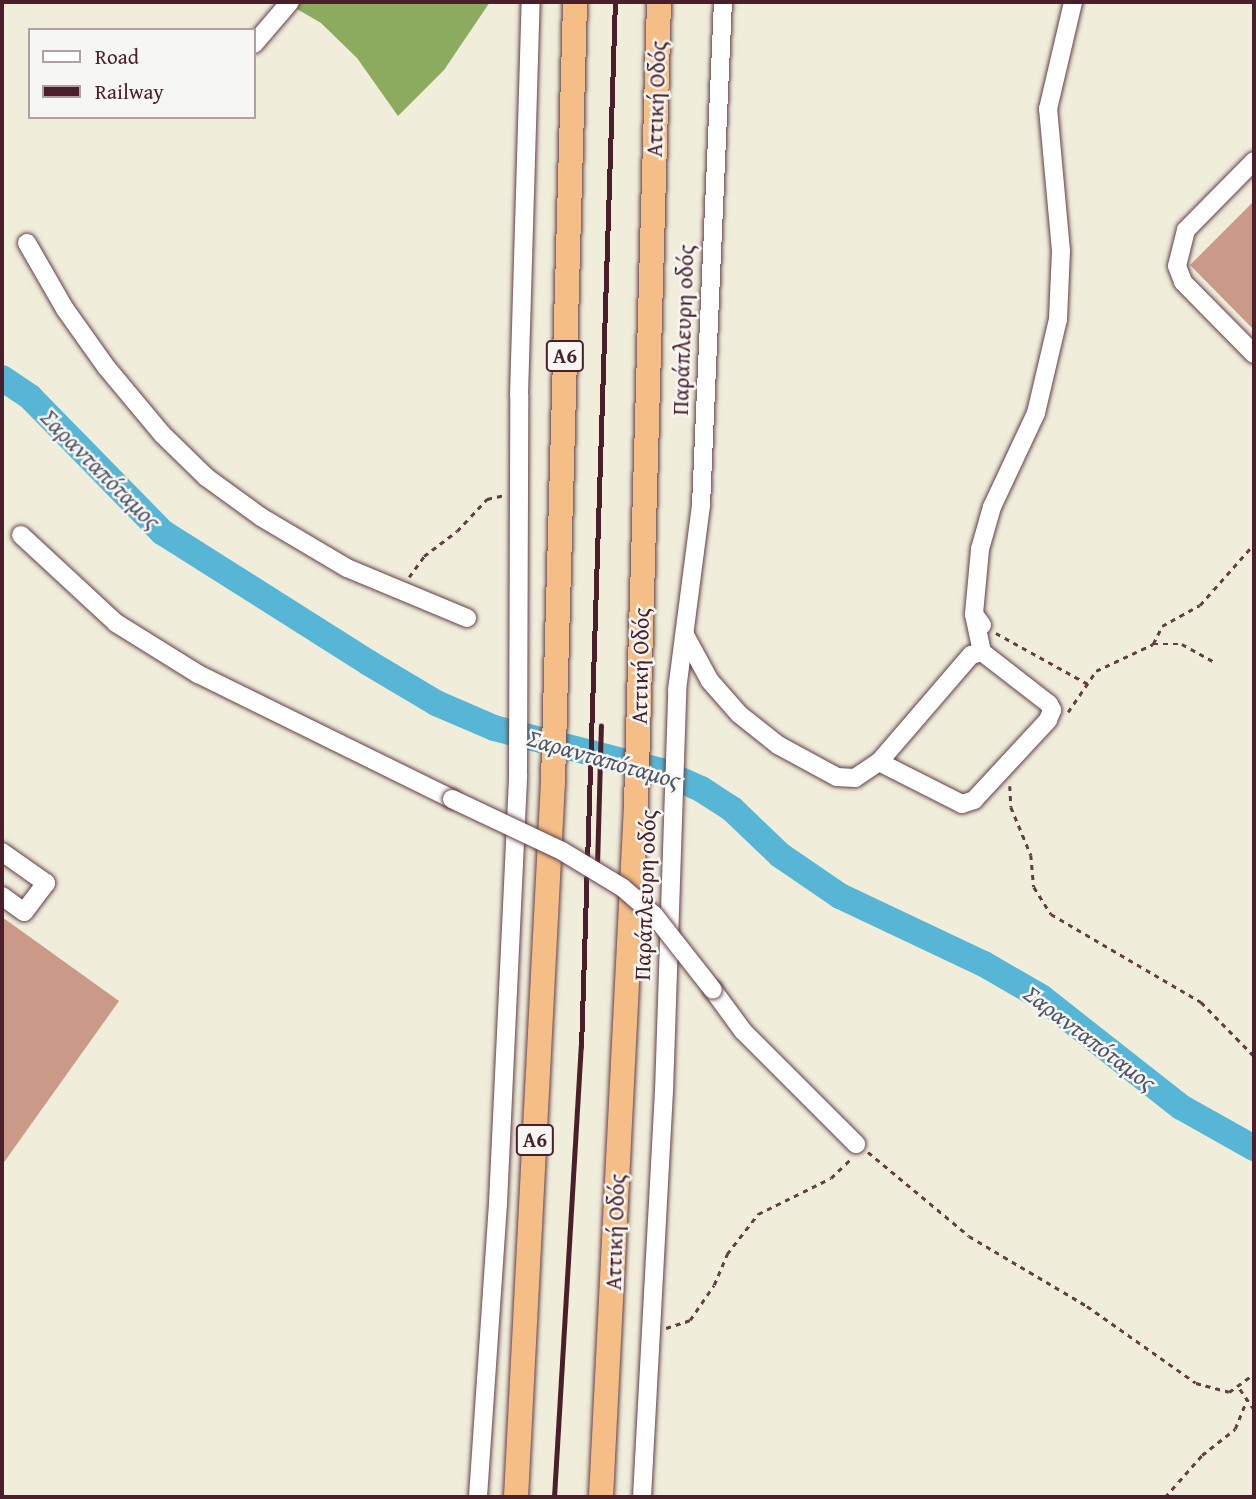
<!DOCTYPE html>
<meta charset="utf-8">
<style>
body{margin:0}
#map{position:relative;width:1256px;height:1499px;overflow:hidden;background:#f0eddb;font-family:"Gentium Book Plus",serif}
div>[style]{position:absolute}
[style*='--x']{left:calc(var(--x)*1px);top:calc(var(--y)*1px);width:calc(var(--w)*1px);rotate:calc(var(--a)*1deg)}
.forest>*{inset:0;background:#8cab5f}
.river>*{height:26px;margin:-13px;padding:0 13px;transform-origin:13px;border-radius:13px;background:#57b6d5}
.building>*{inset:0;background:#cb9987}
.path>*{height:2.5px;margin-top:-1.25px;transform-origin:0;background:repeating-linear-gradient(90deg,#633e45 0 5px,transparent 0 10px)}
.roads{filter:drop-shadow(0 0 2px #633e45) drop-shadow(0 0 2px #633e45)}
.minor>*{height:18px;margin:-9px;padding:0 9px;transform-origin:9px;border-radius:9px;background:#fff}
.highway>*{height:24px;margin:-12px;padding:0 12px;transform-origin:12px;border-radius:12px;background:#f6be87}
.rail>*{height:4.5px;margin:-2.25px;padding:0 2.25px;transform-origin:2.25px;border-radius:2.25px;background:#4a1f2b}
.bridges{filter:drop-shadow(0 0 2px #633e45) drop-shadow(0 0 2px #633e45)}
.minor-bridge>*{height:18px;margin:-9px;padding:0 9px;transform-origin:9px;border-radius:9px;background:#fff}
span{translate:-50% -50%;white-space:nowrap;text-align:center;line-height:1.15;-webkit-text-stroke:5px #f6f6f2;paint-order:stroke}
.shield-label span{padding:2px 5px;background:#f6f6f2;border:2px solid;border-radius:5px;-webkit-text-stroke-width:0}
.shield-label{font-size:21px;color:#4a1f2b;font-weight:700}
.street-label{font-size:23px;color:#4a1f2b}
.water-label{font-size:24px;color:#4f5466;font-style:italic}
.frame{position:absolute;inset:0;border:4px solid #4a1f2b;pointer-events:none}
.legend{position:absolute;left:28px;top:28px;width:228px;height:91px;box-sizing:border-box;background:#f6f6f2;border:2px solid #b1a0a2;margin:0;padding:9px 12px;list-style:none;font-size:21px;color:#4a1f2b}
.legend li{display:flex;align-items:center;gap:14px;height:35px}
.legend b{width:35px;border:2px solid #b1a0a2}
</style>
<div id="map">
<div class="forest">
<i style="clip-path:polygon(285px 2px,490px 2px,444px 70px,398px 116px,357px 58px,321px 23px)"></i>
</div>
<div class="river">
<i style="--x:2;--y:378;--w:34;--a:34"></i>
<i style="--x:30;--y:397;--w:189;--a:45.6"></i>
<i style="--x:162;--y:532;--w:245;--a:32.3"></i>
<i style="--x:369;--y:663;--w:78;--a:30.8"></i>
<i style="--x:436;--y:703;--w:63;--a:23.3"></i>
<i style="--x:494;--y:728;--w:172;--a:14.4"></i>
<i style="--x:661;--y:771;--w:44;--a:24.2"></i>
<i style="--x:701;--y:789;--w:37;--a:33"></i>
<i style="--x:732;--y:809;--w:66;--a:43.8"></i>
<i style="--x:780;--y:855;--w:73;--a:34.3"></i>
<i style="--x:840;--y:896;--w:159;--a:25.3"></i>
<i style="--x:984;--y:964;--w:66;--a:30.1"></i>
<i style="--x:1041;--y:997;--w:178;--a:38.2"></i>
<i style="--x:1181;--y:1107;--w:84;--a:29.3"></i>
</div>
<div class="building">
<i style="clip-path:polygon(1254px 201px,1254px 330px,1190px 265px)"></i>
<i style="clip-path:polygon(2px 917px,119px 1001px,2px 1165px)"></i>
</div>
<div class="path">
<i style="--x:409;--y:577;--w:26;--a:-54"></i>
<i style="--x:424;--y:556;--w:41;--a:-37.1"></i>
<i style="--x:457;--y:531;--w:44;--a:-46.8"></i>
<i style="--x:487;--y:499;--w:17;--a:-13"></i>
<i style="--x:996;--y:633;--w:105;--a:29"></i>
<i style="--x:1153;--y:644;--w:20;--a:-63"></i>
<i style="--x:1162;--y:626;--w:43;--a:-28.9"></i>
<i style="--x:1200;--y:605;--w:81;--a:-48.5"></i>
<i style="--x:1068;--y:712;--w:50;--a:-55.7"></i>
<i style="--x:1096;--y:671;--w:63;--a:-25.3"></i>
<i style="--x:1153;--y:644;--w:29;--a:0"></i>
<i style="--x:1182;--y:644;--w:39;--a:29"></i>
<i style="--x:1010;--y:786;--w:21;--a:87"></i>
<i style="--x:1011;--y:807;--w:52;--a:67.4"></i>
<i style="--x:1031;--y:855;--w:32;--a:85"></i>
<i style="--x:1034;--y:887;--w:32;--a:58"></i>
<i style="--x:1051;--y:914;--w:174;--a:30.4"></i>
<i style="--x:1201;--y:1002;--w:76;--a:45.5"></i>
<i style="--x:868;--y:1152;--w:131;--a:39.7"></i>
<i style="--x:969;--y:1236;--w:137;--a:30.7"></i>
<i style="--x:1087;--y:1306;--w:133;--a:35.2"></i>
<i style="--x:1196;--y:1383;--w:34;--a:15"></i>
<i style="--x:1229;--y:1392;--w:31;--a:-36"></i>
<i style="--x:666;--y:1328;--w:25;--a:-18"></i>
<i style="--x:690;--y:1320;--w:42;--a:-55.6"></i>
<i style="--x:714;--y:1285;--w:34;--a:-67"></i>
<i style="--x:727;--y:1254;--w:51;--a:-52.2"></i>
<i style="--x:758;--y:1214;--w:81;--a:-26.3"></i>
<i style="--x:831;--y:1178;--w:28;--a:-44"></i>
<i style="--x:1240;--y:1389;--w:24;--a:55"></i>
<i style="--x:1165;--y:1497;--w:56;--a:-48.6"></i>
<i style="--x:1202;--y:1455;--w:42;--a:-38.2"></i>
<i style="--x:1235;--y:1429;--w:32;--a:-68"></i>
</div>
<div class="roads">
<div class="minor">
<i style="--x:254;--y:44;--w:55;--a:-49.4"></i>
<i style="--x:1254;--y:161;--w:97;--a:134.6"></i>
<i style="--x:1186;--y:230;--w:37;--a:104"></i>
<i style="--x:1177;--y:266;--w:17;--a:69"></i>
<i style="--x:1183;--y:282;--w:101;--a:45.4"></i>
<i style="--x:27;--y:243;--w:76;--a:60.1"></i>
<i style="--x:65;--y:309;--w:72;--a:54.6"></i>
<i style="--x:107;--y:368;--w:86;--a:50.2"></i>
<i style="--x:162;--y:434;--w:62;--a:44.3"></i>
<i style="--x:206;--y:477;--w:68;--a:36"></i>
<i style="--x:261;--y:517;--w:100;--a:30.7"></i>
<i style="--x:347;--y:568;--w:130;--a:22.6"></i>
<i style="--x:21;--y:535;--w:129;--a:42.8"></i>
<i style="--x:116;--y:623;--w:97;--a:31.9"></i>
<i style="--x:198;--y:674;--w:283;--a:26.2"></i>
<i style="--x:982;--y:625;--w:14;--a:-126"></i>
<i style="--x:974;--y:614;--w:65;--a:-84.7"></i>
<i style="--x:980;--y:549;--w:44;--a:-74.1"></i>
<i style="--x:992;--y:507;--w:104;--a:-64.9"></i>
<i style="--x:1036;--y:413;--w:97;--a:-76.8"></i>
<i style="--x:1058;--y:319;--w:68;--a:-87.5"></i>
<i style="--x:1061;--y:251;--w:143;--a:-95.2"></i>
<i style="--x:1048;--y:109;--w:110;--a:-76.8"></i>
<i style="--x:685;--y:635;--w:52;--a:61.5"></i>
<i style="--x:710;--y:681;--w:44;--a:48.7"></i>
<i style="--x:739;--y:714;--w:50;--a:38.5"></i>
<i style="--x:778;--y:745;--w:67;--a:28.5"></i>
<i style="--x:837;--y:777;--w:18;--a:3"></i>
<i style="--x:855;--y:778;--w:29;--a:-34"></i>
<i style="--x:879;--y:762;--w:141;--a:-49.3"></i>
<i style="--x:971;--y:655;--w:11;--a:-15"></i>
<i style="--x:879;--y:762;--w:93;--a:26.8"></i>
<i style="--x:962;--y:804;--w:13;--a:-18"></i>
<i style="--x:974;--y:800;--w:109;--a:-47.2"></i>
<i style="--x:1048;--y:720;--w:11;--a:-68"></i>
<i style="--x:1052;--y:710;--w:7;--a:-117"></i>
<i style="--x:1049;--y:704;--w:85;--a:-142.2"></i>
<i style="--x:982;--y:652;--w:39;--a:-102"></i>
<i style="--x:2;--y:852;--w:54;--a:35.2"></i>
<i style="--x:46;--y:883;--w:36;--a:127"></i>
<i style="--x:24;--y:912;--w:27;--a:-144"></i>
<i style="--x:713;--y:990;--w:51;--a:53.8"></i>
<i style="--x:743;--y:1031;--w:160;--a:45"></i>
<i style="--x:478;--y:1497;--w:295;--a:-86.1"></i>
<i style="--x:498;--y:1203;--w:429;--a:-87.3"></i>
<i style="--x:518;--y:774;--w:379;--a:-89.8"></i>
<i style="--x:519;--y:395;--w:393;--a:-88.3"></i>
<i style="--x:642;--y:1497;--w:406;--a:-86.9"></i>
<i style="--x:664;--y:1092;--w:402;--a:-88.1"></i>
<i style="--x:677;--y:690;--w:187;--a:-82.6"></i>
<i style="--x:701;--y:505;--w:503;--a:-87.5"></i>
</div>
<div class="highway">
<i style="--x:516;--y:1497;--w:716;--a:-87.04"></i>
<i style="--x:553;--y:782;--w:780;--a:-88.38"></i>
<i style="--x:601;--y:1497;--w:693;--a:-87.1"></i>
<i style="--x:636;--y:805;--w:803;--a:-88.36"></i>
</div>
</div>
<div class="rail">
<i style="--x:597;--y:866;--w:140;--a:-88.4"></i>
<i style="--x:554;--y:1497;--w:451;--a:-86.6"></i>
<i style="--x:581;--y:1047;--w:1046;--a:-88.14"></i>
</div>
<div class="bridges">
<div class="minor-bridge">
<i style="--x:452;--y:799;--w:122;--a:25.3"></i>
<i style="--x:562;--y:851;--w:71;--a:31.2"></i>
<i style="--x:623;--y:888;--w:41;--a:41.1"></i>
<i style="--x:654;--y:915;--w:95;--a:51.8"></i>
</div>
</div>
<div class="shield-label">
<span style="left:565px;top:356px">Α6</span>
<span style="left:535px;top:1140px">Α6</span>
</div>
<div class="street-label">
<span style="left:656px;top:99px;rotate:-88deg">Αττική Οδός</span>
<span style="left:683px;top:330px;rotate:-88deg">Παράπλευρη οδός</span>
<span style="left:640px;top:666px;rotate:-89deg">Αττική Οδός</span>
<span style="left:645px;top:895px;rotate:-88deg">Παράπλευρη οδός</span>
<span style="left:615px;top:1232px;rotate:-88deg">Αττική Οδός</span>
</div>
<div class="water-label">
<span style="left:101px;top:469px;rotate:45deg">Σαρανταπόταμος</span>
<span style="left:604px;top:759px;rotate:16deg">Σαρανταπόταμος</span>
<span style="left:1090px;top:1038px;rotate:37deg">Σαρανταπόταμος</span>
</div>
<div class="frame"></div>
<ul class="legend">
<li><b style="height:9px;background:#fff"></b>Road</li>
<li><b style="height:9px;background:#4a1f2b"></b>Railway</li>
</ul>
</div>
